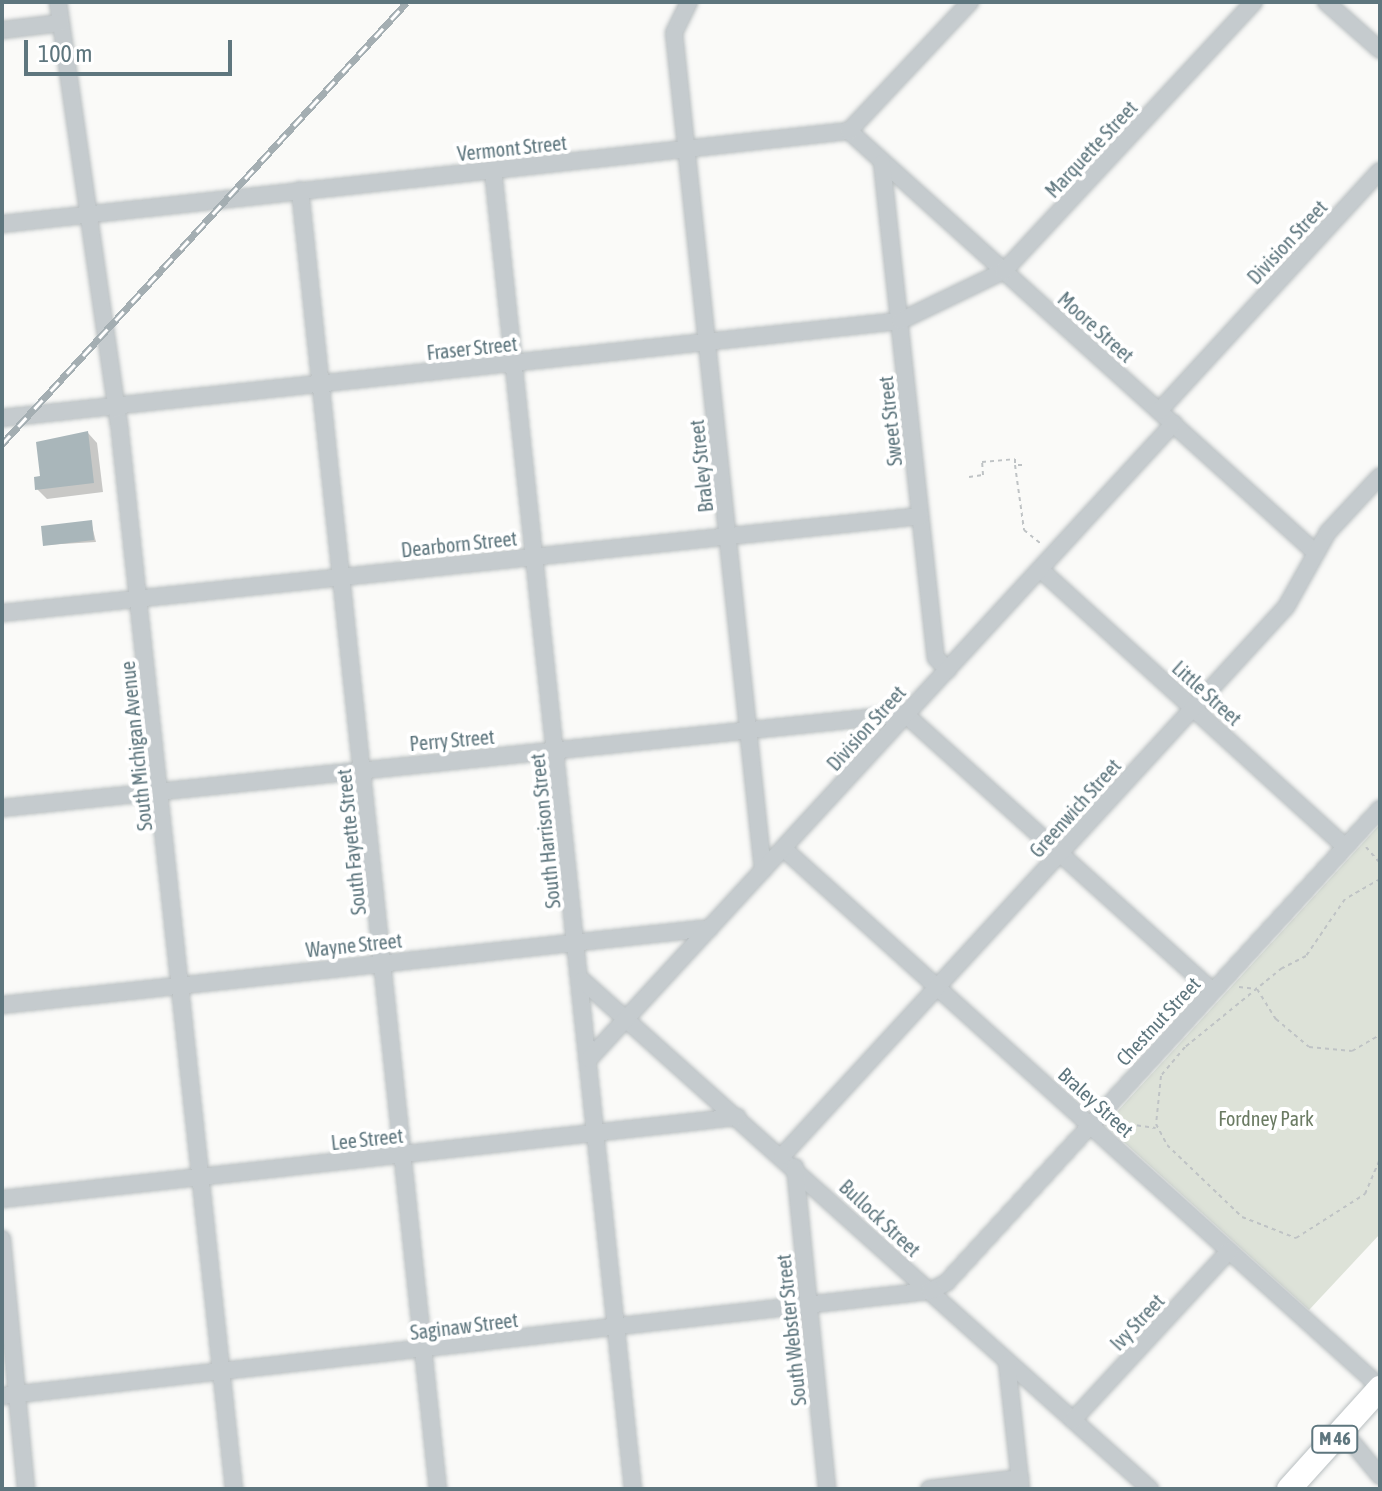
<!DOCTYPE html>
<style>
body{margin:0}
#map{position:relative;width:1382px;height:1491px;overflow:hidden;background:#fafaf8;font-family:"Asap Condensed",sans-serif}
div>[style]{position:absolute}
[style*='--x']{left:calc(var(--x)*1px);top:calc(var(--y)*1px);width:calc(var(--w)*1px);rotate:calc(var(--a)*1deg)}
.green>*{inset:0;background:#dde2d8}
.shadow>*{inset:0;background:#0003}
.building>*{inset:0;background:#a9b6ba}
.path>*{height:2px;margin-top:-1px;transform-origin:0;background:repeating-linear-gradient(90deg,#bfc3c5 0 4px,transparent 0 8px)}
.roads{filter:drop-shadow(0 0 2px #b8bec0) drop-shadow(0 0 2px #b8bec0)}
.minor>*{height:16px;margin:-8px;padding:0 8px;transform-origin:8px;border-radius:8px;background:#c5cbce}
.highway>*{height:24px;margin:-12px;padding:0 12px;transform-origin:12px;border-radius:12px;background:#fff}
.rail>*{height:7px;margin-top:-3.5px;transform-origin:0;background:repeating-linear-gradient(90deg,#fff 0 12px,#a4aeb2 0 24px);box-sizing:border-box;border-block:2px solid #a4aeb2}
span{translate:-50% -50%;white-space:nowrap;text-align:center;line-height:1.15;-webkit-text-stroke:8px #fff;paint-order:stroke}
.shield-label span{padding:2px 6px;background:#fff;border:2px solid;border-radius:6px;-webkit-text-stroke-width:0}
.shield-label{font-size:18px;color:#5e767e;font-weight:700}
.street-label{font-size:20px;color:#5e767e}
.park-label{font-size:20px;color:#6b7b63}
.frame{position:absolute;inset:0;border:4px solid #5e767e;pointer-events:none}
.scale{position:absolute;left:24px;top:40px;width:208px;height:36px;box-sizing:border-box;border:4px solid #5e767e;border-top:0;padding-left:10px;font-size:24px;line-height:28px;white-space:nowrap;color:#5e767e;-webkit-text-stroke:6px #fff;paint-order:stroke}
</style>
<div id="map">
<div class="green">
<i style="clip-path:polygon(1380px 824px,1380px 1234px,1309px 1310px,1105px 1125px)"></i>
</div>
<div class="shadow">
<i style="clip-path:polygon(88px 433px,97px 443px,103px 492px,47px 499px,37px 489px,42px 478px)"></i>
<i style="clip-path:polygon(91px 522px,96px 542px,45px 545px)"></i>
</div>
<div class="building">
<i style="clip-path:polygon(88px 431px,94px 483px,35px 490px,34px 477px,40px 476px,36px 442px)"></i>
<i style="clip-path:polygon(92px 520px,94px 540px,43px 546px,41px 526px)"></i>
</div>
<div class="path">
<i style="--x:1022;--y:465;--w:7;--a:180"></i>
<i style="--x:1015;--y:465;--w:66;--a:82.1"></i>
<i style="--x:1024;--y:530;--w:21;--a:39"></i>
<i style="--x:969;--y:477;--w:14;--a:-8"></i>
<i style="--x:983;--y:475;--w:13;--a:-94"></i>
<i style="--x:982;--y:462;--w:33;--a:-5"></i>
<i style="--x:1015;--y:459;--w:5;--a:90"></i>
<i style="--x:1366;--y:847;--w:21;--a:49"></i>
<i style="--x:1380;--y:879;--w:40;--a:150.3"></i>
<i style="--x:1345;--y:899;--w:69;--a:124.4"></i>
<i style="--x:1306;--y:956;--w:27;--a:153"></i>
<i style="--x:1282;--y:968;--w:125;--a:140.8"></i>
<i style="--x:1185;--y:1047;--w:38;--a:130"></i>
<i style="--x:1161;--y:1076;--w:48;--a:95.9"></i>
<i style="--x:1156;--y:1124;--w:24;--a:62"></i>
<i style="--x:1167;--y:1145;--w:104;--a:43.8"></i>
<i style="--x:1242;--y:1217;--w:58;--a:21.3"></i>
<i style="--x:1296;--y:1238;--w:82;--a:-32.5"></i>
<i style="--x:1365;--y:1194;--w:38;--a:-67"></i>
<i style="--x:1239;--y:987;--w:18;--a:6"></i>
<i style="--x:1257;--y:989;--w:36;--a:58"></i>
<i style="--x:1276;--y:1019;--w:43;--a:40.3"></i>
<i style="--x:1309;--y:1047;--w:43;--a:5.3"></i>
<i style="--x:1352;--y:1051;--w:32;--a:-30"></i>
<i style="--x:1113;--y:1122;--w:43;--a:7.9"></i>
</div>
<div class="roads">
<div class="minor">
<i style="--x:58;--y:2;--w:425;--a:81.8"></i>
<i style="--x:119;--y:423;--w:1072;--a:83.84"></i>
<i style="--x:689;--y:2;--w:34;--a:116"></i>
<i style="--x:674;--y:33;--w:842;--a:83.93"></i>
<i style="--x:1326;--y:2;--w:72;--a:41.6"></i>
<i style="--x:2;--y:30;--w:59;--a:-6.8"></i>
<i style="--x:849;--y:131;--w:629;--a:42.1"></i>
<i style="--x:882;--y:163;--w:498;--a:83.8"></i>
<i style="--x:936;--y:658;--w:17;--a:45"></i>
<i style="--x:493;--y:170;--w:1326;--a:83.94"></i>
<i style="--x:300;--y:190;--w:1306;--a:83.94"></i>
<i style="--x:2;--y:224;--w:852;--a:-6.27"></i>
<i style="--x:849;--y:131;--w:177;--a:-46.8"></i>
<i style="--x:1159;--y:411;--w:326;--a:-47.4"></i>
<i style="--x:2;--y:418;--w:903;--a:-6.17"></i>
<i style="--x:900;--y:321;--w:115;--a:-25.7"></i>
<i style="--x:1004;--y:271;--w:367;--a:-47.1"></i>
<i style="--x:1041;--y:570;--w:411;--a:42.3"></i>
<i style="--x:2;--y:613;--w:923;--a:-6.03"></i>
<i style="--x:2;--y:808;--w:908;--a:-5.94"></i>
<i style="--x:905;--y:714;--w:414;--a:42"></i>
<i style="--x:784;--y:849;--w:803;--a:42.07"></i>
<i style="--x:582;--y:980;--w:763;--a:41.86"></i>
<i style="--x:2;--y:1005;--w:712;--a:-6.21"></i>
<i style="--x:589;--y:1059;--w:864;--a:-47.39"></i>
<i style="--x:782;--y:1156;--w:745;--a:-47.45"></i>
<i style="--x:1286;--y:607;--w:86;--a:-60.8"></i>
<i style="--x:1328;--y:532;--w:76;--a:-47.1"></i>
<i style="--x:795;--y:1167;--w:324;--a:84.3"></i>
<i style="--x:2;--y:1199;--w:740;--a:-6.37"></i>
<i style="--x:2;--y:1239;--w:251;--a:84.5"></i>
<i style="--x:1007;--y:1363;--w:127;--a:83.7"></i>
<i style="--x:2;--y:1396;--w:934;--a:-6.46"></i>
<i style="--x:930;--y:1291;--w:18;--a:-27"></i>
<i style="--x:946;--y:1283;--w:643;--a:-47.52"></i>
<i style="--x:1073;--y:1420;--w:230;--a:-47.3"></i>
<i style="--x:1342;--y:1430;--w:60;--a:50.4"></i>
<i style="--x:929;--y:1489;--w:92;--a:-6.9"></i>
</div>
<div class="highway">
<i style="--x:1289;--y:1489;--w:136;--a:-48"></i>
</div>
</div>
<div class="rail">
<i style="--x:2;--y:444;--w:599;--a:-47.5"></i>
</div>
<div class="shield-label">
<span style="left:1335px;top:1439px">M 46</span>
</div>
<div class="street-label">
<span style="left:512px;top:148px;rotate:-6deg">Vermont Street</span>
<span style="left:1091px;top:149px;rotate:-47deg">Marquette Street</span>
<span style="left:1287px;top:242px;rotate:-47deg">Division Street</span>
<span style="left:1096px;top:327px;rotate:42deg">Moore Street</span>
<span style="left:472px;top:348px;rotate:-6deg">Fraser Street</span>
<span style="left:890px;top:421px;rotate:-96deg">Sweet Street</span>
<span style="left:701px;top:466px;rotate:-96deg">Braley Street</span>
<span style="left:459px;top:544px;rotate:-6deg">Dearborn Street</span>
<span style="left:1207px;top:693px;rotate:42deg">Little Street</span>
<span style="left:866px;top:728px;rotate:-48deg">Division Street</span>
<span style="left:452px;top:740px;rotate:-5deg">Perry Street</span>
<span style="left:136px;top:746px;rotate:-96deg">South Michigan Avenue</span>
<span style="left:1075px;top:808px;rotate:-48deg">Greenwich Street</span>
<span style="left:545px;top:831px;rotate:-96deg">South Harrison Street</span>
<span style="left:351px;top:842px;rotate:-96deg">South Fayette Street</span>
<span style="left:354px;top:945px;rotate:-6deg">Wayne Street</span>
<span style="left:1158px;top:1021px;rotate:-47deg">Chestnut Street</span>
<span style="left:1096px;top:1102px;rotate:42deg">Braley Street</span>
<span style="left:367px;top:1139px;rotate:-6deg">Lee Street</span>
<span style="left:880px;top:1218px;rotate:43deg">Bullock Street</span>
<span style="left:1137px;top:1322px;rotate:-47deg">Ivy Street</span>
<span style="left:464px;top:1326px;rotate:-7deg">Saginaw Street</span>
<span style="left:791px;top:1330px;rotate:-96deg">South Webster Street</span>
</div>
<div class="park-label">
<span style="left:1266px;top:1118px">Fordney Park</span>
</div>
<div class="frame"></div>
<div class="scale">100 m</div>
</div>
